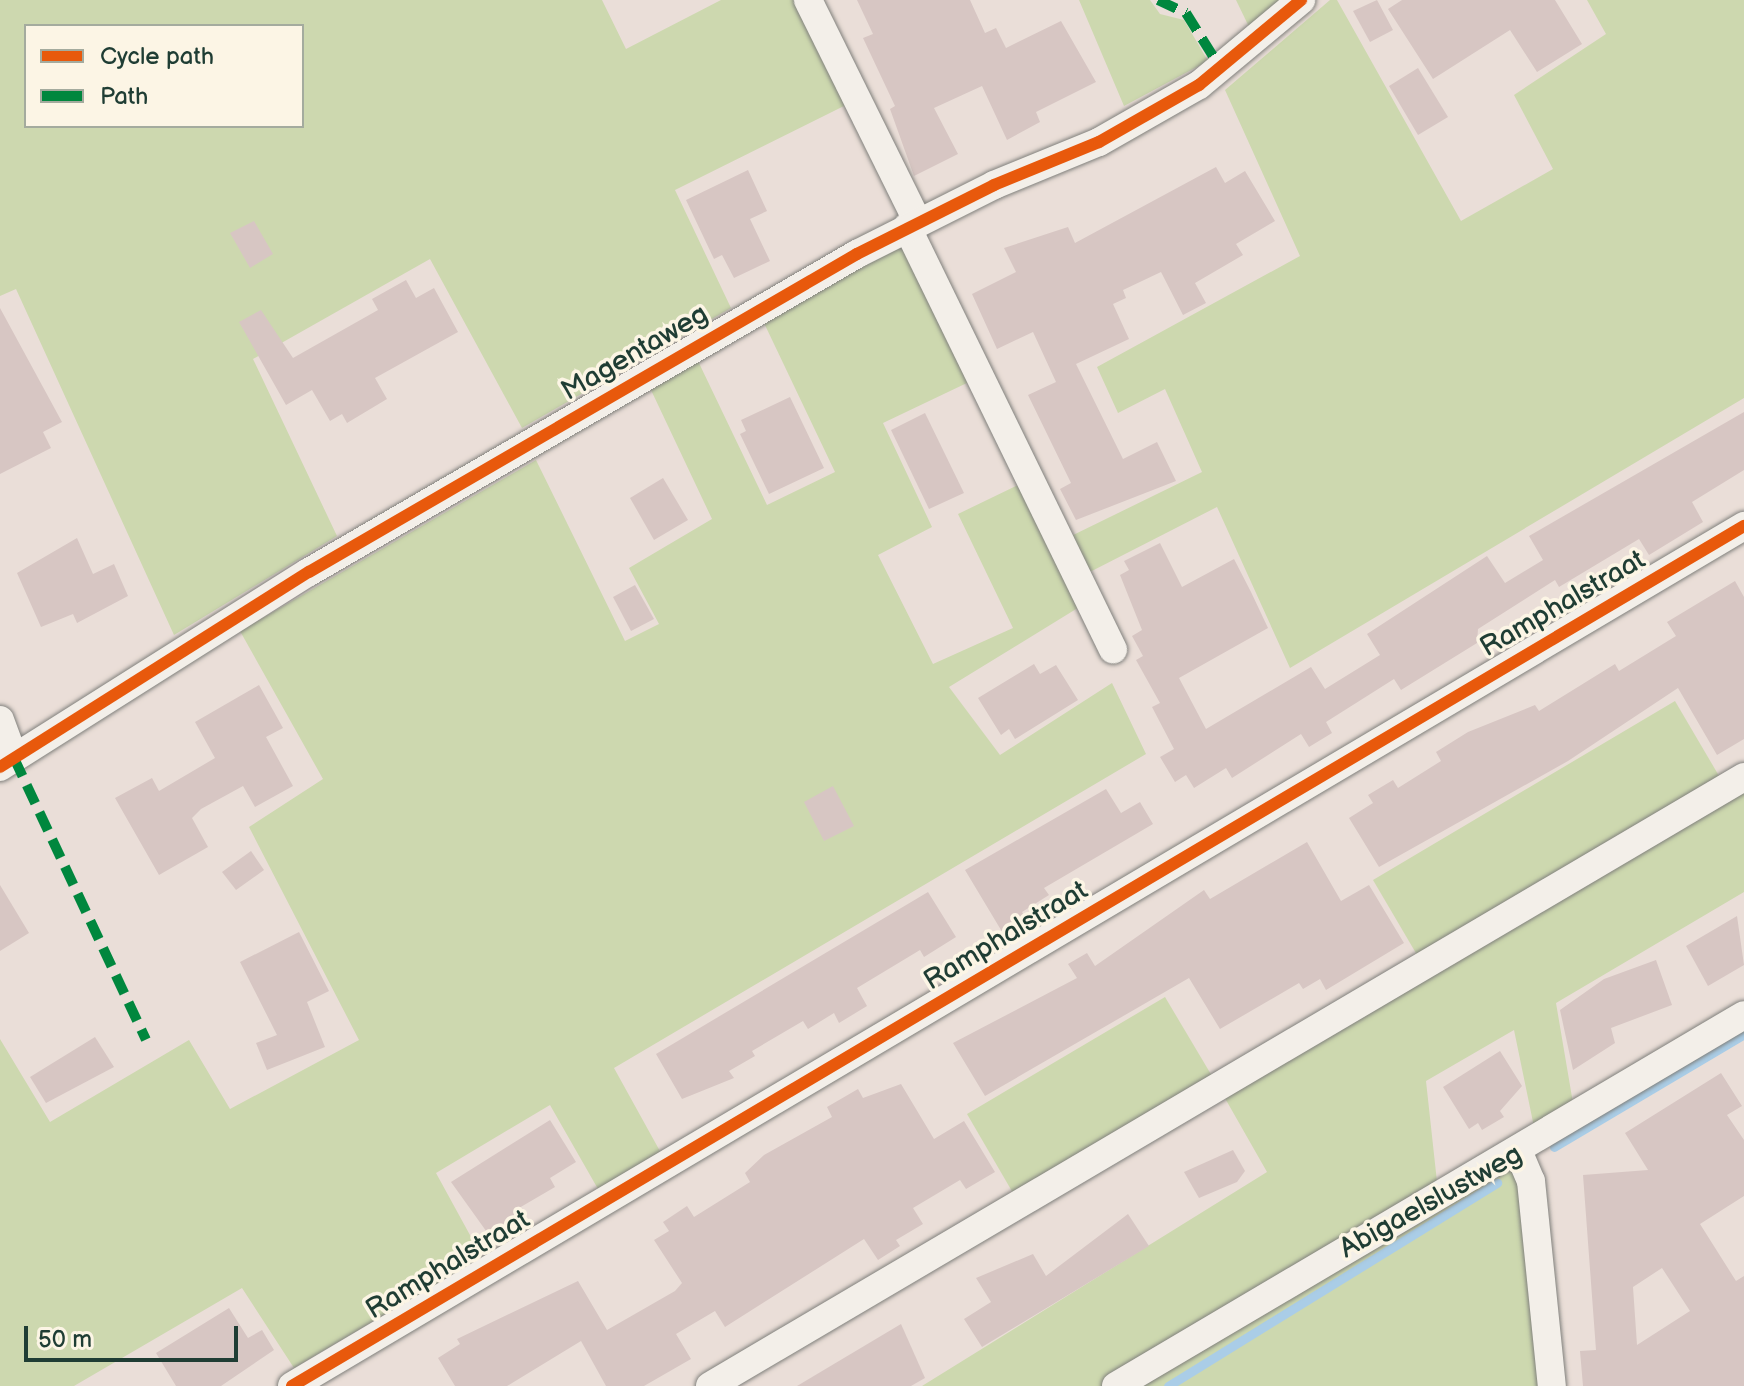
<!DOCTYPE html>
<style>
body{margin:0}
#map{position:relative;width:1744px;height:1386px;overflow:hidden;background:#eaded8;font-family:"Balsamiq Sans",sans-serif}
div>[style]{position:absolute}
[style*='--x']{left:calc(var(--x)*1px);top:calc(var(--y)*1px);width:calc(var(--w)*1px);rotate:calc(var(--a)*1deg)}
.green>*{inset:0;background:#cdd8af}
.stream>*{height:9px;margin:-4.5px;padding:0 4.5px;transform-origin:4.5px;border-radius:4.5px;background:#aacde7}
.building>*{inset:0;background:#d7c6c3}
.roads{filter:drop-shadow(0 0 2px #80807c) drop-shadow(0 0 2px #80807c)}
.minor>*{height:28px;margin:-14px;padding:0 14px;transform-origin:14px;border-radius:14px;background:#f3efe9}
.quiet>*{height:10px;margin-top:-5px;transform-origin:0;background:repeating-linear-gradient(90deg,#00873e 0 20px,transparent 0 30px)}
.cycleway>*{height:12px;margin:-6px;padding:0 6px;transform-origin:6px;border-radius:6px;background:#e8590c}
span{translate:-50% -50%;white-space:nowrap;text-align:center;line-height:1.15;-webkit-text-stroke:7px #fcf5e5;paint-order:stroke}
.street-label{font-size:28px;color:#1f3d34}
.legend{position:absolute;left:24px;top:24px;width:280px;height:104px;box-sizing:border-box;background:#fcf5e5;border:2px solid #a4ab9e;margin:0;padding:10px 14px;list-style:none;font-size:24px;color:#1f3d34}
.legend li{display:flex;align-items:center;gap:16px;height:40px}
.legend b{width:40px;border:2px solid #a4ab9e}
.scale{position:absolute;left:24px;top:1326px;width:214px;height:36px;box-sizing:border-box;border:4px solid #1f3d34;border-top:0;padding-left:10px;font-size:24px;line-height:28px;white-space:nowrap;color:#1f3d34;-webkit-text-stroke:6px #fcf5e5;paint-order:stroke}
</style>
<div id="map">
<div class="green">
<i style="clip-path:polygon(evenodd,0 0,602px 0,626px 49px,721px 0,797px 0,848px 104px,675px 190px,731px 308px,522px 428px,430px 259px,253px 359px,337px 536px,174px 635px,16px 289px,0 296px,0 0,26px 26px,302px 26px,302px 126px,26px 126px,26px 26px)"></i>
<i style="clip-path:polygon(1079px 0,1150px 0,1160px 14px,1184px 20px,1208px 61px,1124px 106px)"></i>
<i style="clip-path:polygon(1236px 0,1281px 0,1251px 31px)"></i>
<i style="clip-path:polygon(1330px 0,1337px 0,1461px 221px,1553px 169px,1514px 95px,1606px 34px,1587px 0,1744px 0,1744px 398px,1290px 668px,1217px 507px,1084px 575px,1065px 539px,1202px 472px,1165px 389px,1118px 413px,1097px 367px,1300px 256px,1225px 90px)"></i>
<i style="clip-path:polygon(904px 240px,969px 382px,883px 423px,932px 527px,878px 555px,933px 664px,1013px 628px,958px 514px,1018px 485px,1081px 606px,949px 687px,1000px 755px,1112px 683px,1146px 754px,614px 1068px,661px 1153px,598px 1189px,550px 1105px,436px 1173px,482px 1257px,294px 1368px,242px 1288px,74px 1386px,0 1386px,0 1039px,50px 1122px,189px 1040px,230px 1109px,359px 1040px,249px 827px,323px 779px,240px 631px,536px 460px,625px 641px,659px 624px,629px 568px,712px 519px,651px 390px,698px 361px,767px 505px,835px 472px,764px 323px)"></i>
<i style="clip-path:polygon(1675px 701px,1722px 781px,1420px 960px,1373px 880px)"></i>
<i style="clip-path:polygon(1744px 788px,1744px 892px,1556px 1003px,1573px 1103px,1534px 1127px,1514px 1030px,1426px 1081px,1438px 1191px,1102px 1386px,922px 1386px,1267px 1172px,1222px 1093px)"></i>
<i style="clip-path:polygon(1165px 997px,1212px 1076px,1013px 1193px,967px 1114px)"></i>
<i style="clip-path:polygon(1515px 1164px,1544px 1386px,1132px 1386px)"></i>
</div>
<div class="stream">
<i style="--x:1554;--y:1147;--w:221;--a:-30.7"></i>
<i style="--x:1168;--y:1386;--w:387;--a:-31.7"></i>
</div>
<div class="building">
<i style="clip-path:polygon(857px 0,970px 0,985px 33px,996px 28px,1006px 48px,1061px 21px,1096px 82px,1036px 112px,1040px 122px,1007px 140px,982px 86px,934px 108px,958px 154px,914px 176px,890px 109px,895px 106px,863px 38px,873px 34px)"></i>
<i style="clip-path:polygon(1377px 0,1393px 30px,1370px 42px,1353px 11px)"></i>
<i style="clip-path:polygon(1402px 0,1555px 0,1582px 44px,1537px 72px,1510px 30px,1433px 79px,1388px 9px)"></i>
<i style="clip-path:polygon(1418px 68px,1448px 117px,1418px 135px,1389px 86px)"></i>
<i style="clip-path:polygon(1216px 167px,1225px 183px,1245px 171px,1275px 221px,1236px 244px,1243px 255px,1195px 283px,1206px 303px,1183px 315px,1161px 272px,1123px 290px,1126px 298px,1113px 304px,1129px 339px,1076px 364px,1123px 459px,1157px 442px,1176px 481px,1076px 520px,1060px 489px,1071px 483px,1028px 395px,1056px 382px,1033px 332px,997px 349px,972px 294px,1016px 272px,1004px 248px,1068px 227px,1075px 243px)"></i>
<i style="clip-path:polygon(748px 170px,767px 211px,750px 219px,770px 261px,734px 278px,722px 255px,714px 259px,686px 200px)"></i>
<i style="clip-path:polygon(254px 221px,273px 254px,250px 268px,230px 233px)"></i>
<i style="clip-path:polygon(406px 280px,416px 298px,434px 288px,458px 332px,375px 378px,387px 399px,347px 423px,342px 414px,330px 421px,312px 390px,286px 405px,239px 322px,261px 310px,293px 358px,378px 310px,372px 299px)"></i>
<i style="clip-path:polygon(0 308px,62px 422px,43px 432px,51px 448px,0 474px)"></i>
<i style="clip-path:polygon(790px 397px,824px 468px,769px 494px,740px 434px,746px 431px,741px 420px)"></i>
<i style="clip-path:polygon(1744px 412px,1744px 470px,1692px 502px,1703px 522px,1649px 555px,1639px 539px,1559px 587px,1555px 580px,1478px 629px,1477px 643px,1401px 690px,1394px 679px,1326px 722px,1332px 733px,1309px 747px,1301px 734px,1232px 778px,1226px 768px,1194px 788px,1186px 775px,1175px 782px,1160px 757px,1174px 749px,1152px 707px,1160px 703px,1136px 660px,1143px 656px,1132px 636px,1142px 630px,1120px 575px,1129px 570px,1124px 561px,1160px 543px,1182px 587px,1234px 559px,1251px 592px,1268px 628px,1179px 678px,1206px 729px,1311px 667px,1325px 689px,1380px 655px,1367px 634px,1487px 556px,1505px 583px,1543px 560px,1529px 536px)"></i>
<i style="clip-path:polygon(925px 413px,964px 493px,929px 509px,891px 430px)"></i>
<i style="clip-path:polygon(663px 478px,688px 520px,654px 540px,630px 498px)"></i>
<i style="clip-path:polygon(77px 538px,93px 574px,114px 564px,128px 596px,77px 623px,73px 614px,41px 627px,17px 573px)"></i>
<i style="clip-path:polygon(1735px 581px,1744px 597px,1744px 739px,1717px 755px,1678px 688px,1568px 761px,1379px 867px,1349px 818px,1373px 803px,1368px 795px,1393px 780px,1398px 788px,1441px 761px,1436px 752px,1468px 732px,1535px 705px,1539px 711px,1615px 664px,1619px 671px,1676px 636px,1667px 622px)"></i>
<i style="clip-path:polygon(635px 585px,654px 619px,631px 631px,613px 597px)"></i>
<i style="clip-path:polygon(1034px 664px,1040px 674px,1056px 665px,1078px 700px,1015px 739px,1009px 729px,1001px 735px,978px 698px)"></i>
<i style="clip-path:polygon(259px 685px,283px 728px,266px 737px,293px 786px,255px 807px,243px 786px,201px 809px,192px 818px,208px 847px,159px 875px,115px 798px,152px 778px,159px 791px,215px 758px,195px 722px)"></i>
<i style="clip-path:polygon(833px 786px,854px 826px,824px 841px,804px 802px)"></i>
<i style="clip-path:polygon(1106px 789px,1121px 813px,1140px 802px,1153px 824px,1044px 888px,1049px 895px,1022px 912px,1027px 921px,1004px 935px,965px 870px)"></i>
<i style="clip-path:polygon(1307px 842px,1341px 901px,1369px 885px,1404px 943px,1326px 990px,1320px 979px,1303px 989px,1299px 983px,1220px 1029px,1189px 978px,985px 1096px,953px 1043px,1077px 978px,1068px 964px,1087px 953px,1095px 966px,1204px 890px,1210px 899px)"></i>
<i style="clip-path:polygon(251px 851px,264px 870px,236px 890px,222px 872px)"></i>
<i style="clip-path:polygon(0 885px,29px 933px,0 951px)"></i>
<i style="clip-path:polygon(928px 892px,956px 937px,924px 957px,920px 950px,857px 988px,867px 1006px,839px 1023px,834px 1013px,808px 1029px,803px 1021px,752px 1051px,755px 1056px,729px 1071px,734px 1078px,682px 1099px,656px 1054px)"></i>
<i style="clip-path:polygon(1737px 916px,1744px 965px,1708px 986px,1686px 946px)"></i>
<i style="clip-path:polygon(299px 932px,329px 991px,307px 1002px,325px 1047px,267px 1070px,256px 1043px,277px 1035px,240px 962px)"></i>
<i style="clip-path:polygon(1656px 960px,1672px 1005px,1611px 1028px,1615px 1043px,1573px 1070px,1560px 1010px,1604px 979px)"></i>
<i style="clip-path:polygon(95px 1037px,114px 1067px,46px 1103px,30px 1077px)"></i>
<i style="clip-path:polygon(1500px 1051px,1522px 1086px,1500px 1111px,1504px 1117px,1482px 1130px,1478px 1123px,1469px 1129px,1443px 1087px)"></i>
<i style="clip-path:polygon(evenodd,1721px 1073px,1742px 1106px,1727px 1115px,1744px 1140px,1744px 1196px,1700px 1224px,1736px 1281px,1744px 1276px,1744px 1386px,1583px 1386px,1580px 1351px,1596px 1350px,1583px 1175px,1648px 1170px,1625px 1133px,1721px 1073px,1662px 1268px,1690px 1311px,1637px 1345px,1633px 1287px,1662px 1268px)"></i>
<i style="clip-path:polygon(901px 1084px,934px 1139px,964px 1121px,995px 1172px,966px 1189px,960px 1180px,913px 1208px,923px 1224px,896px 1240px,900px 1246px,878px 1260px,864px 1239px,725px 1327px,715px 1311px,676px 1334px,691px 1359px,644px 1386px,606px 1386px,581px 1341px,507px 1386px,455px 1386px,438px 1358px,460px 1344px,457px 1339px,578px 1281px,607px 1330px,675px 1291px,682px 1283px,654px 1240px,669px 1231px,663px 1222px,687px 1206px,694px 1217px,750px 1182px,745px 1173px,764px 1155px,832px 1117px,827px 1107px,858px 1089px,863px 1098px)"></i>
<i style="clip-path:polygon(550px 1120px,576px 1162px,550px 1178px,555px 1187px,519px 1208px,523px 1214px,489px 1235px,451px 1182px)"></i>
<i style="clip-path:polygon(1233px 1150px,1245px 1171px,1237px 1182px,1199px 1198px,1184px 1172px)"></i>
<i style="clip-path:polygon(1128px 1214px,1149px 1246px,982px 1347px,964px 1319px,991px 1302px,976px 1278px,1033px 1254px,1046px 1276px)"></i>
<i style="clip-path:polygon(229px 1308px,248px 1338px,262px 1330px,274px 1350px,221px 1386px,176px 1386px,156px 1353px)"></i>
<i style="clip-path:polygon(901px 1324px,925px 1378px,911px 1386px,797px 1386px)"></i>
</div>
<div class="roads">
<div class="minor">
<i style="--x:808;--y:0;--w:246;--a:63.7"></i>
<i style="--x:907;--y:227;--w:470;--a:64"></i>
<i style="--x:0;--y:720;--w:40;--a:69.8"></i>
<i style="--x:0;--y:767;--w:365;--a:-32.3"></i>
<i style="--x:309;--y:572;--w:634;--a:-30.13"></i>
<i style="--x:857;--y:254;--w:153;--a:-26.7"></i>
<i style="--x:994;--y:185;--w:113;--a:-22.3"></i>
<i style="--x:1099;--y:142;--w:115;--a:-29.7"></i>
<i style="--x:1199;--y:85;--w:133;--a:-39.8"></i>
<i style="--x:1519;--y:1153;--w:30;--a:67"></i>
<i style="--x:1531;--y:1181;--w:206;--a:84.2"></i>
<i style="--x:292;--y:1386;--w:1688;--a:-30.64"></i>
<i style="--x:710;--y:1386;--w:1200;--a:-30.5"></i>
<i style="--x:1116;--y:1386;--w:729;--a:-30.57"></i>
</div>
</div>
<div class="quiet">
<i style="--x:1158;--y:0;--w:31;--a:25"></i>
<i style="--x:1186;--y:13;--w:66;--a:58"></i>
<i style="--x:14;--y:758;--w:311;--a:64.9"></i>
</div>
<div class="cycleway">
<i style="--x:0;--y:767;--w:365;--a:-32.3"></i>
<i style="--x:309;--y:572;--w:634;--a:-30.13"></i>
<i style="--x:857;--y:254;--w:153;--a:-26.7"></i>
<i style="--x:994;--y:185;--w:113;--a:-22.3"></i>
<i style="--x:1099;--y:142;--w:115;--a:-29.7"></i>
<i style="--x:1199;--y:85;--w:133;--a:-39.8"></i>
<i style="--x:292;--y:1386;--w:1688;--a:-30.64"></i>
</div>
<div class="street-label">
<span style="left:635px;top:353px;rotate:-30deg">Magentaweg</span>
<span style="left:1563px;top:604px;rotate:-30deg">Ramphalstraat</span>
<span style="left:1006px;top:936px;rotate:-31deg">Ramphalstraat</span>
<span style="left:1431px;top:1202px;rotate:-29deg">Abigaelslustweg</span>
<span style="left:448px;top:1265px;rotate:-31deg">Ramphalstraat</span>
</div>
<ul class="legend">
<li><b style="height:10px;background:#e8590c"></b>Cycle path</li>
<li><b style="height:10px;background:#00873e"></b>Path</li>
</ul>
<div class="scale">50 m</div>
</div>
